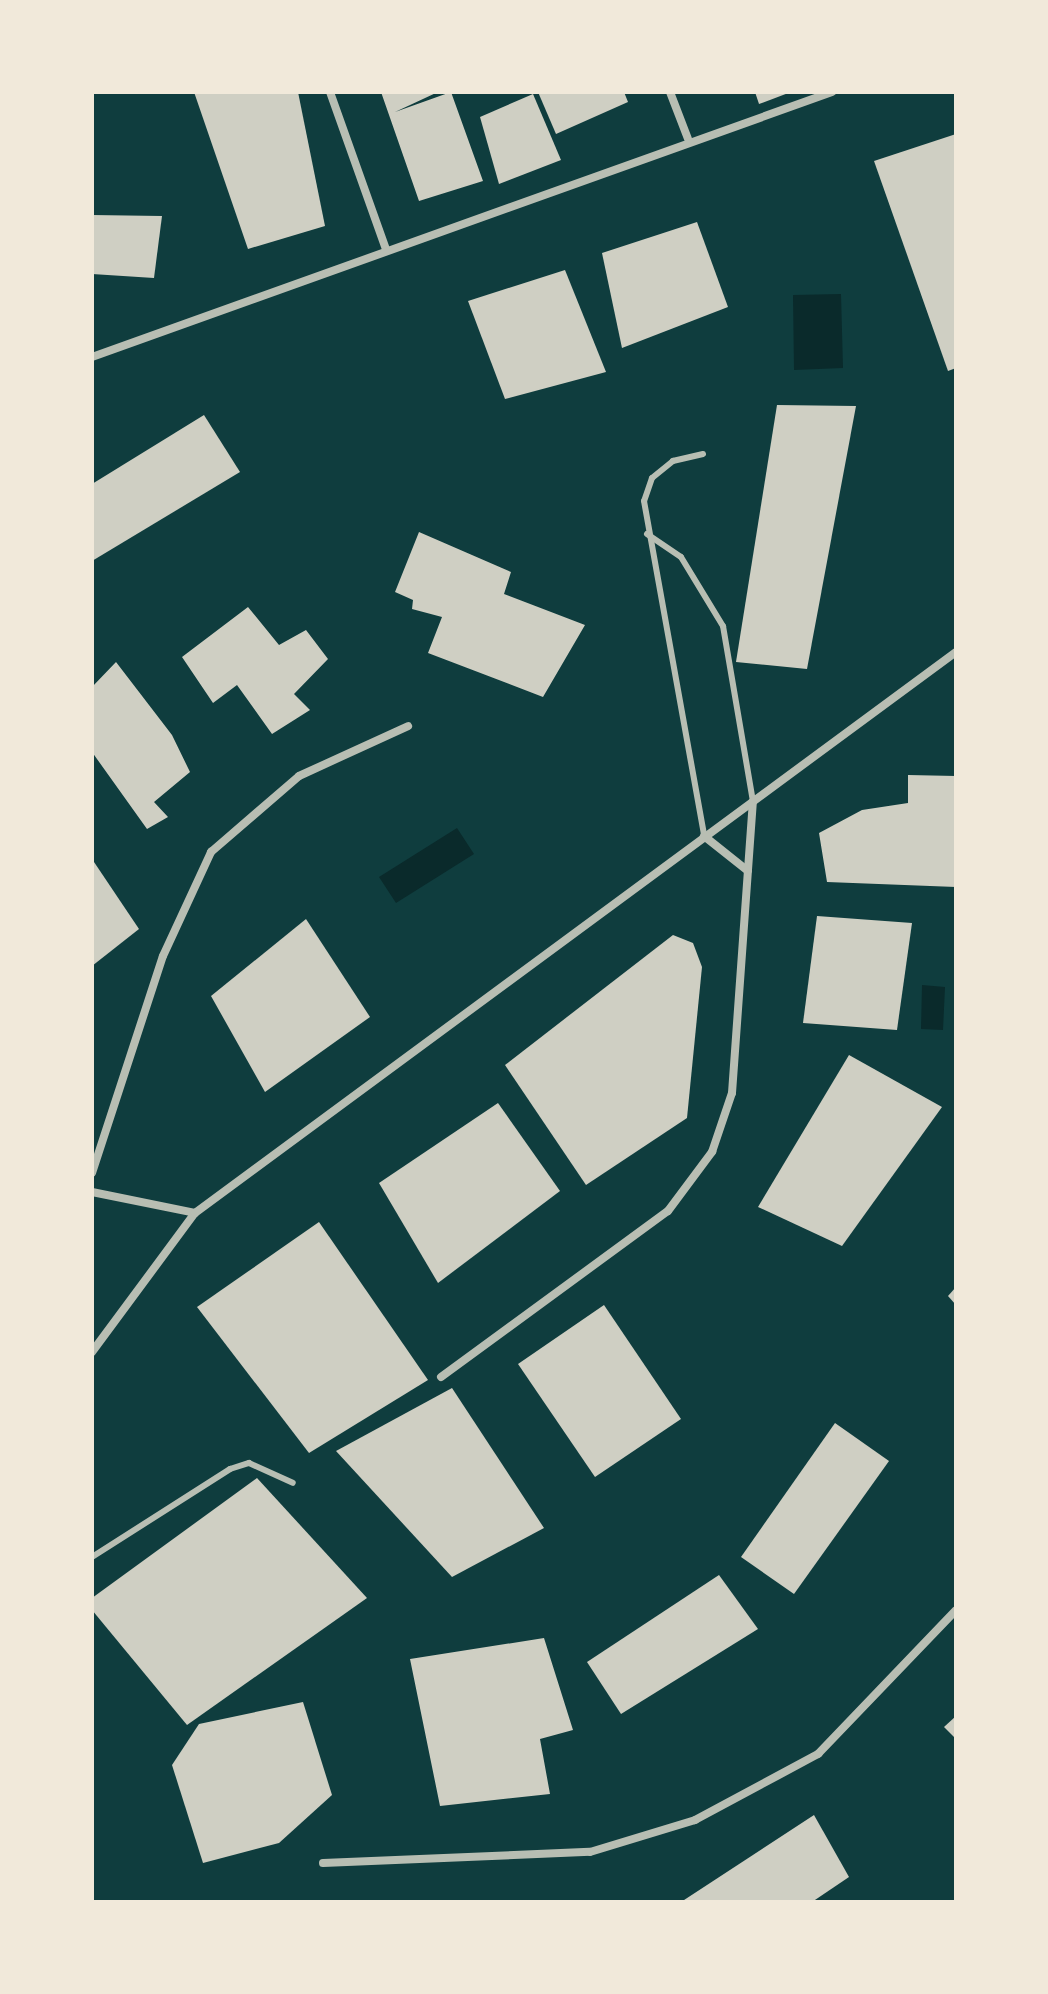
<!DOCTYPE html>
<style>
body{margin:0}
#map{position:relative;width:1048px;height:1994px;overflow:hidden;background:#0f3d3e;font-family:"Noto Serif",serif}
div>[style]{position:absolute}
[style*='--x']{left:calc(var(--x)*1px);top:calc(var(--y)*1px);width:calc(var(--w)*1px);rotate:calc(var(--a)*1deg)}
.water>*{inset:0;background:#0a2a2b}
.building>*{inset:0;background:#cfcfc3}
.service>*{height:6px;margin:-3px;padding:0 3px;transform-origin:3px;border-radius:3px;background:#b8beb3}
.minor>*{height:8px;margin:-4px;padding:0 4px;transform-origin:4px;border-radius:4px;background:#b8beb3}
span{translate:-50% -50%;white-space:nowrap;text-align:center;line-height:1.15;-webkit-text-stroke:6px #f1e9da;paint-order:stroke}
.frame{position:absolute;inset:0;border:94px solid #f1e9da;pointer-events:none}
</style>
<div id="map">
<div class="water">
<i style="clip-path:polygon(841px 294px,843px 368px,794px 370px,793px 295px)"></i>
<i style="clip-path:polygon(457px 828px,474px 854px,396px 903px,379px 877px)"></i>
<i style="clip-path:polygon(922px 985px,945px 987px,943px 1030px,921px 1029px)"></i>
</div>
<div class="building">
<i style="clip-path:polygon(194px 92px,298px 92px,325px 226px,248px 249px)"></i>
<i style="clip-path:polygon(381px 92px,438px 92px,395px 112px,451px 92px,483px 181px,419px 201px)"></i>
<i style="clip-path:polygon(538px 92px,624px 92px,628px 102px,556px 134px)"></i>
<i style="clip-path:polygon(755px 92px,791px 92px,759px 104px)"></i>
<i style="clip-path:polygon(533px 94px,561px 160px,499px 184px,480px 117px)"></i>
<i style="clip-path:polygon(956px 134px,956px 368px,948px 371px,874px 161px)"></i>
<i style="clip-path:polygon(92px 215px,162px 216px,154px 278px,92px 274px)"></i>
<i style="clip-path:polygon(697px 222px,728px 307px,622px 348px,602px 253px)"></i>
<i style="clip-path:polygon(565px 270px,606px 372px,505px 399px,468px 301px)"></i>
<i style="clip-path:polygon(777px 405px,856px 406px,807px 669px,736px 662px)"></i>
<i style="clip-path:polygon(204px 415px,240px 472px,92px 561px,92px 484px)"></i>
<i style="clip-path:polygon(419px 532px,511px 572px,504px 594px,585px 625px,543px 697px,428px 653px,442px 617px,412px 609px,413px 600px,395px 592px)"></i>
<i style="clip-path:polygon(248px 607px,279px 645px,306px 630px,328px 659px,294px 694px,310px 710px,272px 734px,237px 685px,213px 703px,182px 657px)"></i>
<i style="clip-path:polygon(116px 662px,172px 735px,190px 772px,154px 802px,168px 817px,147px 829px,92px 752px,92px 687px)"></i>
<i style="clip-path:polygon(908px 775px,956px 776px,956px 887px,827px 882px,819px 833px,862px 810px,908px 803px)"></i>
<i style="clip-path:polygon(92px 859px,139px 929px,92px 966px)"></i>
<i style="clip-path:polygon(817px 916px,912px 923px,897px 1030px,803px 1023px)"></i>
<i style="clip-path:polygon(306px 919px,370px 1017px,265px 1092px,211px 996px)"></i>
<i style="clip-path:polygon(673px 935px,693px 943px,702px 967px,687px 1118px,586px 1185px,505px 1065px)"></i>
<i style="clip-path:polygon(849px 1055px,942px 1107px,842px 1246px,758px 1207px)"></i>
<i style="clip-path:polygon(498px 1103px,560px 1191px,438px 1283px,379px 1183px)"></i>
<i style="clip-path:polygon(319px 1222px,428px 1380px,309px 1453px,197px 1307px)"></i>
<i style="clip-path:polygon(956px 1287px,956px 1305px,948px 1296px)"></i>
<i style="clip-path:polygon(604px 1305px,681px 1419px,595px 1477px,518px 1364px)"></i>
<i style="clip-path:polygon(452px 1388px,544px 1528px,452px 1577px,336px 1451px)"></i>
<i style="clip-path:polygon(835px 1423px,889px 1461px,794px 1594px,741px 1557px)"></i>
<i style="clip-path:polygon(257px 1478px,367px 1598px,187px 1725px,92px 1610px,92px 1598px)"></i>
<i style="clip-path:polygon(719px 1575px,758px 1629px,621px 1714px,587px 1662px)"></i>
<i style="clip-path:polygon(544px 1638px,573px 1730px,540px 1739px,550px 1794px,440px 1806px,410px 1659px)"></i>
<i style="clip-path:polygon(303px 1702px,332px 1795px,279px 1843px,203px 1863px,172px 1765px,199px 1724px)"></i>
<i style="clip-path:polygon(956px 1716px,956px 1739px,944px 1727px)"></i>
<i style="clip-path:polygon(814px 1815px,849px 1877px,812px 1902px,681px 1902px)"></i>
</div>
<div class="service">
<i style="--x:703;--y:454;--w:31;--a:167"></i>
<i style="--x:673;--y:461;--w:27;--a:141"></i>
<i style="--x:652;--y:478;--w:24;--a:109"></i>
<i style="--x:644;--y:501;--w:340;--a:79.8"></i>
<i style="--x:647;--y:534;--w:41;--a:34.1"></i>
<i style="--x:681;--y:557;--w:81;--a:58.7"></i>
<i style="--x:723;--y:626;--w:179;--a:80.3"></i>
<i style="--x:92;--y:1557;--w:164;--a:-32.5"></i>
<i style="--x:230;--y:1469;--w:20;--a:-18"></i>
<i style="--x:249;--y:1463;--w:48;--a:24.4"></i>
</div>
<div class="minor">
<i style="--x:330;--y:92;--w:167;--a:70.4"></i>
<i style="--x:670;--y:92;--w:50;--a:69"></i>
<i style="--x:92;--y:357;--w:786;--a:-19.7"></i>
<i style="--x:704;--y:836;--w:56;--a:38.5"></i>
<i style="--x:92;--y:1173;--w:228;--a:-71.9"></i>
<i style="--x:163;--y:956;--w:115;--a:-65.2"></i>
<i style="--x:211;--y:852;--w:116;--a:-40.8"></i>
<i style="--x:299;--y:776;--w:120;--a:-24.6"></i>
<i style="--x:92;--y:1192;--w:105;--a:11.5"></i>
<i style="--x:92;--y:1352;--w:173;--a:-53.5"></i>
<i style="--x:195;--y:1213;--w:945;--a:-36.4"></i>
<i style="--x:441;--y:1377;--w:281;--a:-36.2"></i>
<i style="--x:668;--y:1211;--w:74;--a:-53.3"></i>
<i style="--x:712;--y:1152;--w:62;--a:-71.3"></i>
<i style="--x:732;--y:1093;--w:292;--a:-85.9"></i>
<i style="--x:323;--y:1863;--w:267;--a:-2.4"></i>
<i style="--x:590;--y:1852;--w:110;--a:-16.9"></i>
<i style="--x:695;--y:1820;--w:140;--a:-28.2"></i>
<i style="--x:818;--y:1754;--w:199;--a:-46.2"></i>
</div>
<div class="frame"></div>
</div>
